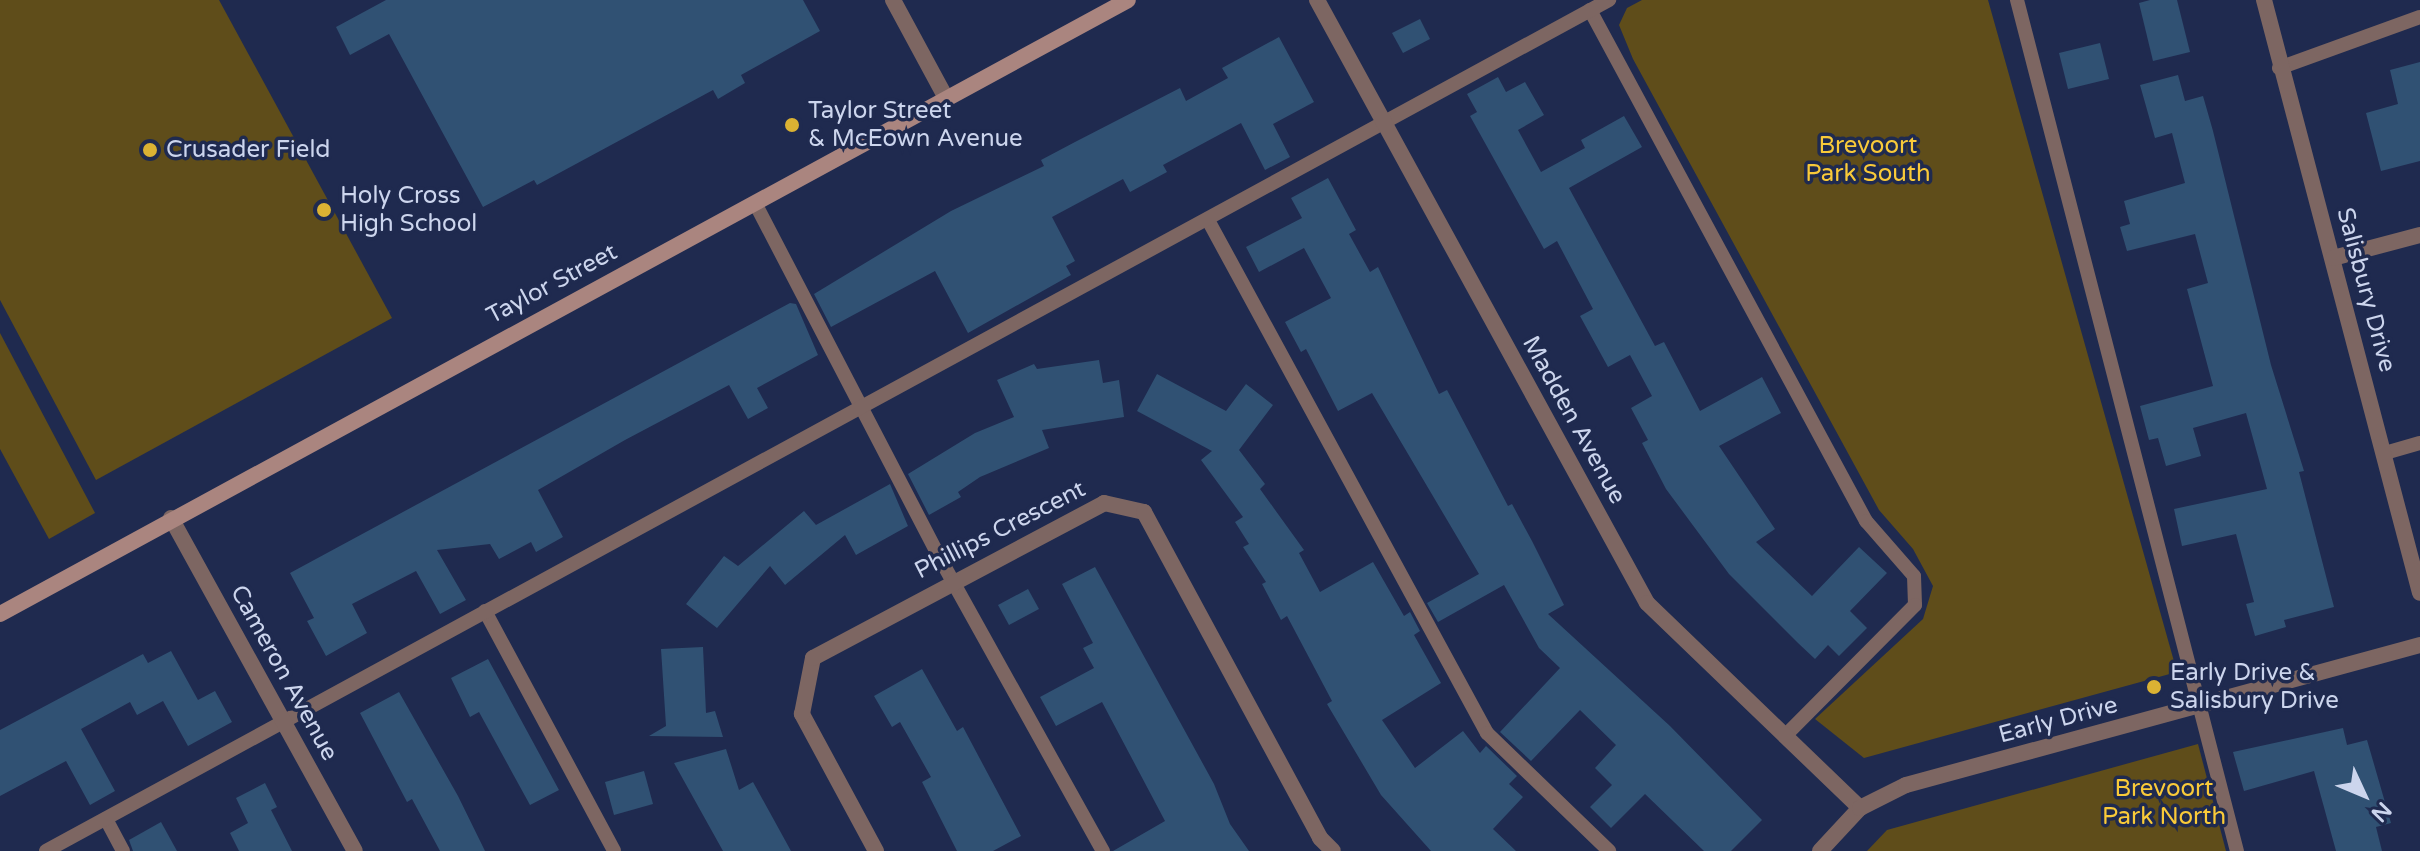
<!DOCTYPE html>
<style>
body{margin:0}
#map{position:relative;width:2420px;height:851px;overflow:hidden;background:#1f2a4f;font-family:"Varela Round",sans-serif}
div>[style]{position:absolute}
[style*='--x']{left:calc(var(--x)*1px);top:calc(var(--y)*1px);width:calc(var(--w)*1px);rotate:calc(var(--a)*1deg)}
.green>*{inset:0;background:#5f4d1a}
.building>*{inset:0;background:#305173}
.service>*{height:14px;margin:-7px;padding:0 7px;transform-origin:7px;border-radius:7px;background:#7d6662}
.minor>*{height:16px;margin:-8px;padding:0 8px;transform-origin:8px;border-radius:8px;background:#7d6662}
.secondary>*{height:16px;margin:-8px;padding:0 8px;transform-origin:8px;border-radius:8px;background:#aa857f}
.dots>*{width:22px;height:22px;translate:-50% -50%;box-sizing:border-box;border:4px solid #1f2a4f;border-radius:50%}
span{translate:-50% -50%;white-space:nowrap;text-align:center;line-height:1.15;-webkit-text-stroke:7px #1f2a4f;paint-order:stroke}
.poi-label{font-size:24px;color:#ccd5ed}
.left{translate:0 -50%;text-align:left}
.park-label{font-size:24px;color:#f9ca39}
.street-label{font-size:24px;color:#ccd5ed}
.north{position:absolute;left:2324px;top:755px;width:80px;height:80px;-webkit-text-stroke:6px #1f2a4f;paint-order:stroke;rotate:134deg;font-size:22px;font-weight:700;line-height:32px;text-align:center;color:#ccd5ed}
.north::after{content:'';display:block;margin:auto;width:28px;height:36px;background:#ccd5ed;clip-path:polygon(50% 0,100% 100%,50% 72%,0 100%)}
</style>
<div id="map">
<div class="green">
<i style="clip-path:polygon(0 0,219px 0,392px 318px,96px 480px,0 300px)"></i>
<i style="clip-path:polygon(1642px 0,1988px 0,2177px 672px,1864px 758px,1815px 719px,1923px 619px,1933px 586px,1913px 549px,1879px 510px,1633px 59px,1619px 25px,1627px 8px)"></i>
<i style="clip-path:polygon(0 333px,95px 513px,49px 539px,0 449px)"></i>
<i style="clip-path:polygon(2198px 744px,2226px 851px,1867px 851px,1887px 830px)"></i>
</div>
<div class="building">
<i style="clip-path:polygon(386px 0,803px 0,820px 31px,741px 75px,745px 83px,718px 99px,713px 90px,537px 185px,534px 180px,483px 207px,389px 34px,350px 55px,336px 27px)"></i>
<i style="clip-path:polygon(2150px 0,2177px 0,2190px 52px,2153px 61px,2139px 3px)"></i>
<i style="clip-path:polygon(1420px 19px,1430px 39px,1403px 53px,1392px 33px)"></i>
<i style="clip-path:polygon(1279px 37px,1314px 102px,1273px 124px,1290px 157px,1265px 170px,1241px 123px,1163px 165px,1167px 172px,1130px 192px,1123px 179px,1052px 217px,1075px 261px,1066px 266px,1071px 275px,968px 333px,935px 271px,831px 327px,814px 294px,951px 211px,1044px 166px,1041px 160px,1075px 142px,1180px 88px,1186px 101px,1228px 78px,1222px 68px)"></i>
<i style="clip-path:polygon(2100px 43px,2109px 79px,2068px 89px,2059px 53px)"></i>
<i style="clip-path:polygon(2420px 62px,2420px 161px,2381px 171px,2366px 113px,2398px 104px,2390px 70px)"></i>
<i style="clip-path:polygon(2178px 75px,2185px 101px,2203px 96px,2213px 131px,2271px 365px,2304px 471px,2299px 472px,2334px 607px,2284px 620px,2286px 627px,2255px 636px,2246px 604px,2254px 602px,2236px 534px,2182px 546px,2174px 509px,2267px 489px,2246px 413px,2193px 428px,2201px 456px,2166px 466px,2158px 438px,2149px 440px,2140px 406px,2213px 386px,2187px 289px,2208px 283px,2195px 234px,2127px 251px,2120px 227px,2130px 224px,2124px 201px,2185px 183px,2172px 133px,2155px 138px,2140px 85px)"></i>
<i style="clip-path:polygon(1498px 77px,1506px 92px,1525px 82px,1544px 115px,1518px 130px,1541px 172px,1585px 148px,1581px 140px,1624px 116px,1642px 147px,1569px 188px,1655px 346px,1664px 342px,1700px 411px,1762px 377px,1781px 413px,1719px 446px,1775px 529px,1756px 542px,1812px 596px,1859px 547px,1887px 573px,1850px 611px,1867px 628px,1839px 656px,1828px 645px,1815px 659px,1798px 643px,1729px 574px,1666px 489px,1642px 443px,1648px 440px,1631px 408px,1652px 396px,1630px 355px,1608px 367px,1580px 316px,1593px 309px,1557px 241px,1544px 249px,1470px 116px,1477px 112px,1467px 94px)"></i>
<i style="clip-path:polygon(1328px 178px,1356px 230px,1349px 234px,1370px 272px,1378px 267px,1439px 394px,1447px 390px,1508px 506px,1512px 504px,1532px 541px,1564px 605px,1548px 614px,1670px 726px,1762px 820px,1731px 851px,1704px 851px,1645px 794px,1611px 828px,1590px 807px,1612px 785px,1595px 768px,1616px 745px,1580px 710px,1531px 761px,1500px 732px,1560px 668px,1539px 648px,1504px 585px,1438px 622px,1427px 603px,1479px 574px,1372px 393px,1338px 411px,1306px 349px,1301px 352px,1285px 322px,1331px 298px,1304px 248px,1259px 272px,1246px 247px,1302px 218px,1291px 198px)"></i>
<i style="clip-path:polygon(790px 303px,796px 304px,818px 355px,757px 388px,768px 408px,748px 419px,729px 385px,625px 440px,538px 490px,563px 537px,536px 552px,531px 542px,499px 559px,490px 544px,437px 550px,466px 600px,440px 614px,416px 571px,352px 604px,367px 633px,326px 656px,307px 621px,314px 618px,290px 573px)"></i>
<i style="clip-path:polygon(1099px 360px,1103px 383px,1119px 380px,1124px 417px,1042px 430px,1049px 448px,980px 477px,958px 492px,961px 497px,929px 515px,908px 474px,975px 433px,1014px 417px,997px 380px,1034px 364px,1037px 369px)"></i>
<i style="clip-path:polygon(1157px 374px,1226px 411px,1246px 384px,1273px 405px,1239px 450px,1265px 484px,1260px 489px,1304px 550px,1299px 553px,1320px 592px,1373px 562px,1404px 616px,1410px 612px,1420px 631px,1414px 635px,1441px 683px,1382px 720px,1415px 768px,1463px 731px,1480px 753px,1486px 746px,1517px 776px,1509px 784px,1523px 797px,1493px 829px,1516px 851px,1431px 851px,1381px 795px,1327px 704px,1332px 701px,1287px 616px,1281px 620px,1262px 584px,1266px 582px,1243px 547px,1249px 544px,1235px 522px,1243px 517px,1201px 460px,1212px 451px,1137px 411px)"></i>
<i style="clip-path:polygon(890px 484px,908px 526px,856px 555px,845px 535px,785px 585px,770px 566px,717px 628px,686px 604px,724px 556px,738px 566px,804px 511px,816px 525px)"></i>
<i style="clip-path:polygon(1095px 567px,1214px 784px,1230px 824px,1249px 851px,1113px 851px,1165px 821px,1102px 702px,1056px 726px,1040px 697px,1094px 668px,1083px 648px,1093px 643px,1062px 584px)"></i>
<i style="clip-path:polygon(1028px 589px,1039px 609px,1009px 625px,998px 605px)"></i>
<i style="clip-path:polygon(703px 647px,706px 713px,715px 711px,723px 737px,649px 736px,666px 726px,661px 649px)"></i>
<i style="clip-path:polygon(171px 651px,198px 700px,215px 691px,232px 722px,188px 746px,163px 701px,137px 715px,130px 702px,81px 729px,115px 791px,90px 805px,66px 761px,0 796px,0 730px,143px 654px,148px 663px)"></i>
<i style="clip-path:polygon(488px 659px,559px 790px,530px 805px,479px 712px,470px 717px,451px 678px)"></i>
<i style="clip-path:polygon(922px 669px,957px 731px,963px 727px,1021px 836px,993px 851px,957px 851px,922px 782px,931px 777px,900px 722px,892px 727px,874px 696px)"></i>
<i style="clip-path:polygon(399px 692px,458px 796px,485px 851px,440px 851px,412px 799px,407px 802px,360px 713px)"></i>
<i style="clip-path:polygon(2343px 728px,2347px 745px,2367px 740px,2391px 823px,2376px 827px,2382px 851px,2336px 851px,2314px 771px,2244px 791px,2233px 752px)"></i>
<i style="clip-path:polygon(726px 749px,739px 790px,753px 782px,791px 851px,723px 851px,674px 763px)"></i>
<i style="clip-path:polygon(644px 771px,653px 804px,614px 815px,605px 782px)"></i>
<i style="clip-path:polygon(265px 783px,277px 807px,271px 810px,292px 851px,239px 851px,230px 833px,248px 823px,236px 798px)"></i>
<i style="clip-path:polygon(161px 822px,177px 851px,133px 851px,129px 840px)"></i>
</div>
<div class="service">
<i style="--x:2017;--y:0;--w:879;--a:75.51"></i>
<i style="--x:1590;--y:10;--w:581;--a:61.63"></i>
<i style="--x:1866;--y:521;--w:73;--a:48.9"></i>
<i style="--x:1914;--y:576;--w:29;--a:88"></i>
<i style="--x:1915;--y:605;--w:185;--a:134.8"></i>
<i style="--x:2279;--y:68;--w:150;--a:-19.9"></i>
<i style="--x:755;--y:203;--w:405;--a:62.5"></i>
<i style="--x:942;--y:562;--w:331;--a:60.9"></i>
<i style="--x:1208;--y:220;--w:584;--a:61.46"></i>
<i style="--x:1487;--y:733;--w:170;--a:44"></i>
<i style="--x:2385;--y:453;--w:36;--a:-16"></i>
<i style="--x:485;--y:611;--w:272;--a:61.7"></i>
<i style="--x:106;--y:819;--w:36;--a:62"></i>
<i style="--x:46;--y:851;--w:1780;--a:-28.57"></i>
</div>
<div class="minor">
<i style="--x:893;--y:0;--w:109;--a:61.6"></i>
<i style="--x:1317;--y:0;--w:687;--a:61.31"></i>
<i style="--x:1647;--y:603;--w:296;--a:43.9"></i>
<i style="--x:2264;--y:0;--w:613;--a:75.26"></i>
<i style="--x:2333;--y:258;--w:90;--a:-14.8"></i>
<i style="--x:171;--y:518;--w:380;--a:61.1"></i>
<i style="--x:876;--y:851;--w:156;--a:-118.4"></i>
<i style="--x:802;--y:714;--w:57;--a:-78.9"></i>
<i style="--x:813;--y:658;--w:330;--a:-28"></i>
<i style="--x:1104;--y:503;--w:41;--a:12.7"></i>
<i style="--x:1144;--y:512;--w:370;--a:61.6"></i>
<i style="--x:1320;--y:838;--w:18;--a:45"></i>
<i style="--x:1820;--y:851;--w:59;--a:-47.1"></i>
<i style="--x:1860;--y:808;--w:51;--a:-26.6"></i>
<i style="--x:1906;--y:785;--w:533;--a:-15.24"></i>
</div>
<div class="secondary">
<i style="--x:0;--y:614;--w:1284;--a:-28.56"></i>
</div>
<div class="dots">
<i style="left:792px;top:125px;background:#dbb233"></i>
<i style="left:150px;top:150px;background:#dbb233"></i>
<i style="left:324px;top:210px;background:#dbb233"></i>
<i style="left:2154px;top:687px;background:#dbb233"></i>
</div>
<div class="poi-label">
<span class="left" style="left:808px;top:125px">Taylor Street<br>&amp; McEown Avenue</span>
<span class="left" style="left:166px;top:150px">Crusader Field</span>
<span class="left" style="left:340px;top:210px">Holy Cross<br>High School</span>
<span class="left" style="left:2170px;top:687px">Early Drive &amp;<br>Salisbury Drive</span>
</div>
<div class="park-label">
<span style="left:1868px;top:160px">Brevoort<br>Park South</span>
<span style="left:2164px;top:803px">Brevoort<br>Park North</span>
</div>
<div class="street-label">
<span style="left:552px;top:284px;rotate:-28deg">Taylor Street</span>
<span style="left:2366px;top:290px;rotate:75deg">Salisbury Drive</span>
<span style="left:1574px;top:420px;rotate:61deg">Madden Avenue</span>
<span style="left:1000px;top:530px;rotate:-27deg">Phillips Crescent</span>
<span style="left:284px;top:673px;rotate:61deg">Cameron Avenue</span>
<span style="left:2058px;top:720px;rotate:-15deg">Early Drive</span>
</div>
<div class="north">N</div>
</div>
